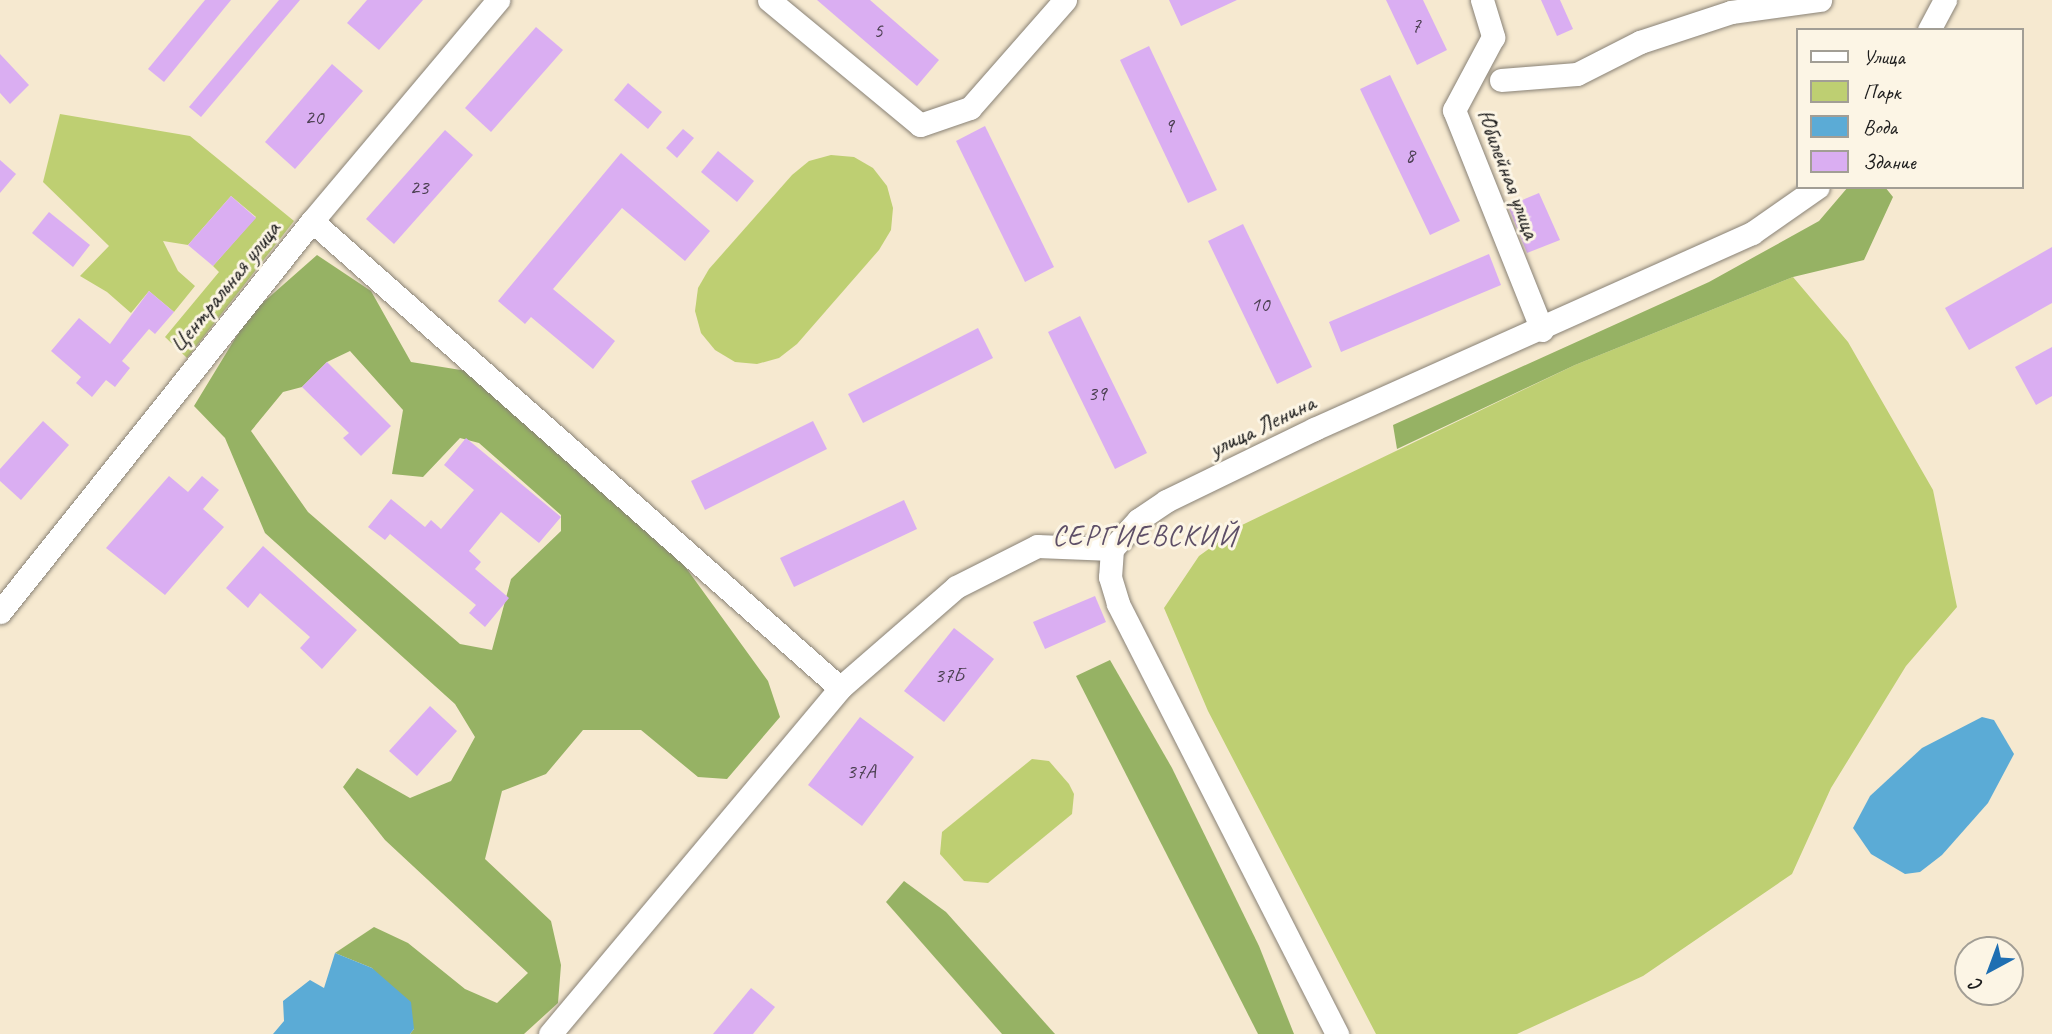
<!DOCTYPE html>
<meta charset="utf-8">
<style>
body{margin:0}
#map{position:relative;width:2052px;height:1034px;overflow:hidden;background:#f6e9d0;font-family:Caveat,sans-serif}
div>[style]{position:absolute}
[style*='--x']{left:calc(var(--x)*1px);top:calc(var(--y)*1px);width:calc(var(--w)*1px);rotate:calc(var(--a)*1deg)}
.green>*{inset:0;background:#becf72}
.forest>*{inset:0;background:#96b264}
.water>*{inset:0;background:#5babd6}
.building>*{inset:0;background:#daaef2}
.roads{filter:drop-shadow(0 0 2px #898276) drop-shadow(0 0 2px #898276)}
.minor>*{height:23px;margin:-11.5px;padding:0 11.5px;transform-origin:11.5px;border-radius:11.5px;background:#fff}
span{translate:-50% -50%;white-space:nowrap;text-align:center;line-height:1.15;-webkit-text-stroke:6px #fcf5e5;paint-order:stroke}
.number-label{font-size:21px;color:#4c4052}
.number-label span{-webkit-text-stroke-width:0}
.street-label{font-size:24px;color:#1c1c1c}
.quarter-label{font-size:28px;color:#5e4f67;letter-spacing:2px}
.legend{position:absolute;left:1796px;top:28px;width:228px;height:161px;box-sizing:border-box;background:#fcf5e5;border:2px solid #a29e95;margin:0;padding:9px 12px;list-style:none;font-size:21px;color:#1c1c1c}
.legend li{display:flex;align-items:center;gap:14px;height:35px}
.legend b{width:35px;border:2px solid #a29e95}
.north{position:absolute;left:1954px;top:936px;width:70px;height:70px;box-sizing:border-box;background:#fcf5e5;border:2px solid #a29e95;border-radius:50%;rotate:221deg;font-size:19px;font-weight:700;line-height:28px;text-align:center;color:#1c1c1c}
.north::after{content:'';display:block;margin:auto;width:24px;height:32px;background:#1f6fb2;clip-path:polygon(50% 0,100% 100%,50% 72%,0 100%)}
</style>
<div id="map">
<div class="green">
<i style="clip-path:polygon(60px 114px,190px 136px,294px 221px,187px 358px,165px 337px,219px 272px,213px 266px,256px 217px,231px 196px,188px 245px,163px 241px,178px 271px,195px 286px,174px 312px,149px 291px,131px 313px,107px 292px,80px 276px,109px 246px,43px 182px)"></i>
<i style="clip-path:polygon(831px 155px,854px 157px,873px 168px,887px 186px,893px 208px,891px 230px,879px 250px,797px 344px,779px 358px,757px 364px,735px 362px,715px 350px,701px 333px,695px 311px,698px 288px,709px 269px,792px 175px,809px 161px)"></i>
<i style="clip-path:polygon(1793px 277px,1848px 342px,1933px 490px,1957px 607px,1906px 666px,1831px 788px,1792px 874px,1643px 976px,1517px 1034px,1376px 1034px,1208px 711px,1164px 608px,1199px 556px,1242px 525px,1575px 365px)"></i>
<i style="clip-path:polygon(1032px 759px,1049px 761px,1069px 784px,1074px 794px,1072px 814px,988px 883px,964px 881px,940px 854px,942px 832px)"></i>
</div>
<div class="forest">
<i style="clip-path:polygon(1848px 187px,1885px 187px,1893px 197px,1864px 260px,1793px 277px,1575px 365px,1397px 449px,1393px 425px,1709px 282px,1819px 221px)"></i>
<i style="clip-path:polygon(evenodd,317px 255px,371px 291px,411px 362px,467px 371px,676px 554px,768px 681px,780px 717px,727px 779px,698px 777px,641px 730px,583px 730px,546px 774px,502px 791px,485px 859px,551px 921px,561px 965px,558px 1003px,524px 1034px,410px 1034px,414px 1029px,372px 968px,335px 953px,374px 927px,408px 943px,465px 989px,497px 1003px,528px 973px,385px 840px,343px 787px,357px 768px,410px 798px,451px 781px,475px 737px,455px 704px,265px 533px,225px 438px,194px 406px,250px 314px,317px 255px,350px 351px,403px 410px,392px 474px,423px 477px,460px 438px,479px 443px,561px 515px,561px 531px,511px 579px,492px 650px,460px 644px,308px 512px,251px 431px,283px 392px,302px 387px,327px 362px,350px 351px)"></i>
<i style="clip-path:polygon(1110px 660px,1172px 768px,1259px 946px,1294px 1034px,1258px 1034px,1076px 676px)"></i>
<i style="clip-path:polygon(904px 881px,946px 912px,1055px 1034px,1002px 1034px,886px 902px)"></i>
</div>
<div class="water">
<i style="clip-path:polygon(1982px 717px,1994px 720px,2014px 754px,1988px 803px,1942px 855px,1920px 872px,1905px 874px,1871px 854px,1853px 828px,1870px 796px,1922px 748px)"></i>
<i style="clip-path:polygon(335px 953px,372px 968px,411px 1002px,414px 1029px,410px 1034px,273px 1034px,284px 1021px,283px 1001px,310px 980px,324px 988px)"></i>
</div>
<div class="building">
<i style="clip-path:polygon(205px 0,231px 0,164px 82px,148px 69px)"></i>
<i style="clip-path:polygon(279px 0,300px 0,201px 117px,189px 107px)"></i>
<i style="clip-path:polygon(367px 0,423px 0,379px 50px,347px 23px)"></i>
<i style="clip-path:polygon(817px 0,870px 0,939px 60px,917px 86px)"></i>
<i style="clip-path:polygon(1169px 0,1237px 0,1181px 26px)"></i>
<i style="clip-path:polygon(1386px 0,1423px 0,1447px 50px,1417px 65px)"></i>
<i style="clip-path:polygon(1541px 0,1560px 0,1573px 29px,1557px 36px)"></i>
<i style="clip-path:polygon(536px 27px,563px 50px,491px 132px,465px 108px)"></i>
<i style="clip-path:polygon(1149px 46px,1217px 190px,1188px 203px,1120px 60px)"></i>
<i style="clip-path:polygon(0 54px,29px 85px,10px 104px,0 93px)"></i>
<i style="clip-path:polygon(332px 64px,363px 91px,295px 169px,265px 142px)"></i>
<i style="clip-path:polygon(1390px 75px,1460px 221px,1430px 235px,1360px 89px)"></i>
<i style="clip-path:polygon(628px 83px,662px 112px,648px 129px,614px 100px)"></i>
<i style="clip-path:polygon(985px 126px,1054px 267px,1025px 282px,956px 141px)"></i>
<i style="clip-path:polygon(683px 129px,694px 138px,677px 158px,666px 148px)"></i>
<i style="clip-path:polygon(445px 130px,473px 155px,394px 244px,366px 219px)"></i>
<i style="clip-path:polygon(718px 151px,754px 181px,737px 202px,701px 172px)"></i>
<i style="clip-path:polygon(621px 153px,710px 231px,685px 261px,622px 208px,553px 289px,615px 341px,593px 369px,531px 317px,525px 324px,498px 301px)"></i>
<i style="clip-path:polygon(0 160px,16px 174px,0 193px)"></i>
<i style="clip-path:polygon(1539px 193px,1560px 240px,1527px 253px,1508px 206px)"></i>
<i style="clip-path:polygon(231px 196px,256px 218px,213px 266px,188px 245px)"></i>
<i style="clip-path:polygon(49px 212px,90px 245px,73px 267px,32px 233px)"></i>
<i style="clip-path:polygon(1243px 224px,1312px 367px,1277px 384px,1208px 241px)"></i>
<i style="clip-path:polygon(2052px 247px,2052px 303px,1969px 350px,1945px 308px)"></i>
<i style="clip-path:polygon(1489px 254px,1501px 285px,1341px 352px,1329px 322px)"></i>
<i style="clip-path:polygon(149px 291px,174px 312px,155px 334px,149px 329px,122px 361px,130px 368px,115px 387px,106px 380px,92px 397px,76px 383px,81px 377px,51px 351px,79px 318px,110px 344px)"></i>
<i style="clip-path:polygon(1080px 316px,1147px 453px,1115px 469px,1048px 332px)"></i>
<i style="clip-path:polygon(978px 328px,993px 358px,863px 423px,848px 394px)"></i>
<i style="clip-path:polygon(2052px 347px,2052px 396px,2036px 405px,2015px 367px)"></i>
<i style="clip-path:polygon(327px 362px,391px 426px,361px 456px,343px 438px,349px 433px,302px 387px)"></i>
<i style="clip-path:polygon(43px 421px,69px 445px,21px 500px,0 481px,0 469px)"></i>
<i style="clip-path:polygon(813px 421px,827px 449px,705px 510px,691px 481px)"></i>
<i style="clip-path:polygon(466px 438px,561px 517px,539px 543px,501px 512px,469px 551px,481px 562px,475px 569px,509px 598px,485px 627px,469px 613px,476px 605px,390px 534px,385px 540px,368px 527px,391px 499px,425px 527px,431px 520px,441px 529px,474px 490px,444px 465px)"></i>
<i style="clip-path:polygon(169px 476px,188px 492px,202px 476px,219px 490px,203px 509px,224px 527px,165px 595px,106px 548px)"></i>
<i style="clip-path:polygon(904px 500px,917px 529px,794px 587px,780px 558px)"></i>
<i style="clip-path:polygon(263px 546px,357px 630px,322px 669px,300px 648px,310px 637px,260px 593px,248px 608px,226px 588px)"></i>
<i style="clip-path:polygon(1095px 596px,1106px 622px,1045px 649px,1033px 622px)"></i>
<i style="clip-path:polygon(954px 628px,994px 659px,944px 722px,904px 691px)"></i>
<i style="clip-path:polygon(430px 706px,457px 731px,417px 776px,389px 751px)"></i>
<i style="clip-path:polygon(860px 717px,914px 757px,862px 826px,808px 785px)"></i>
<i style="clip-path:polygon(751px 988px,775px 1007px,753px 1034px,713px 1034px)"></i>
</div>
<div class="roads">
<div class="minor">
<i style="--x:769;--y:0;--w:196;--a:39.6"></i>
<i style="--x:920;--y:125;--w:53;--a:-18.8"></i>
<i style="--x:970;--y:108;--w:144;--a:-48.7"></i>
<i style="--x:1482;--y:0;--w:39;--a:73"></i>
<i style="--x:1493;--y:37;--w:83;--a:118.1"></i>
<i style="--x:1454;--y:110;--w:237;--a:68.2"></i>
<i style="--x:1929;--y:30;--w:34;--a:-62"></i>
<i style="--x:1501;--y:80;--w:76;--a:-4.5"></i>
<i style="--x:1577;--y:74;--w:71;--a:-26.9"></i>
<i style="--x:1640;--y:42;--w:96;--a:-18.2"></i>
<i style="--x:1731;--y:12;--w:90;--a:-7.7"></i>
<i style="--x:312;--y:221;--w:705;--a:41.49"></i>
<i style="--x:1112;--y:549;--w:39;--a:-48"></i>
<i style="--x:1138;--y:520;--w:34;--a:-34"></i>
<i style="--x:1166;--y:501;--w:165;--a:-25.9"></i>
<i style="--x:1314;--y:429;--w:480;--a:-24.1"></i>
<i style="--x:1752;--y:233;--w:80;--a:-34.9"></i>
<i style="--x:1112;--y:549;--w:28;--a:94"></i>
<i style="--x:1110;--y:577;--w:28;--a:73"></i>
<i style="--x:1118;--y:604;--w:483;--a:63"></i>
<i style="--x:0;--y:612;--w:500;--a:-51.41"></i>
<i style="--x:312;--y:221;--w:289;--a:-49.9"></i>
<i style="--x:550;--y:1034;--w:451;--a:-50"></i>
<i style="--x:840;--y:688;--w:154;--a:-41"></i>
<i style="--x:956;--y:587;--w:91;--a:-26.8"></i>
<i style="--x:1037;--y:546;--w:75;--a:2.3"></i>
</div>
</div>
<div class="number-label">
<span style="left:1416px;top:25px">7</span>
<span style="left:878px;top:30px">5</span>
<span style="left:314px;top:117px">20</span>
<span style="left:1169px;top:125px">9</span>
<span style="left:1410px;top:155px">8</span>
<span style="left:419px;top:187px">23</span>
<span style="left:1260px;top:304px">10</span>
<span style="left:1097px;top:393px">39</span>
<span style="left:949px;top:675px">37Б</span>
<span style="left:861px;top:771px">37А</span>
</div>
<div class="street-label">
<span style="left:1508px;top:174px;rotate:69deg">Юбилейная улица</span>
<span style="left:225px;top:287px;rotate:-51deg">Центральная улица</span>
<span style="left:1262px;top:426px;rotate:-26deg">улица Ленина</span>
</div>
<div class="quarter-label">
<span style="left:1145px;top:536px">СЕРГИЕВСКИЙ</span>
</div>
<ul class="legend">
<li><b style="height:9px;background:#fff"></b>Улица</li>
<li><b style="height:19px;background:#becf72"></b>Парк</li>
<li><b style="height:19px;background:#5babd6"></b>Вода</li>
<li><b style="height:19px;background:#daaef2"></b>Здание</li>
</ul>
<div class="north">С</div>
</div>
